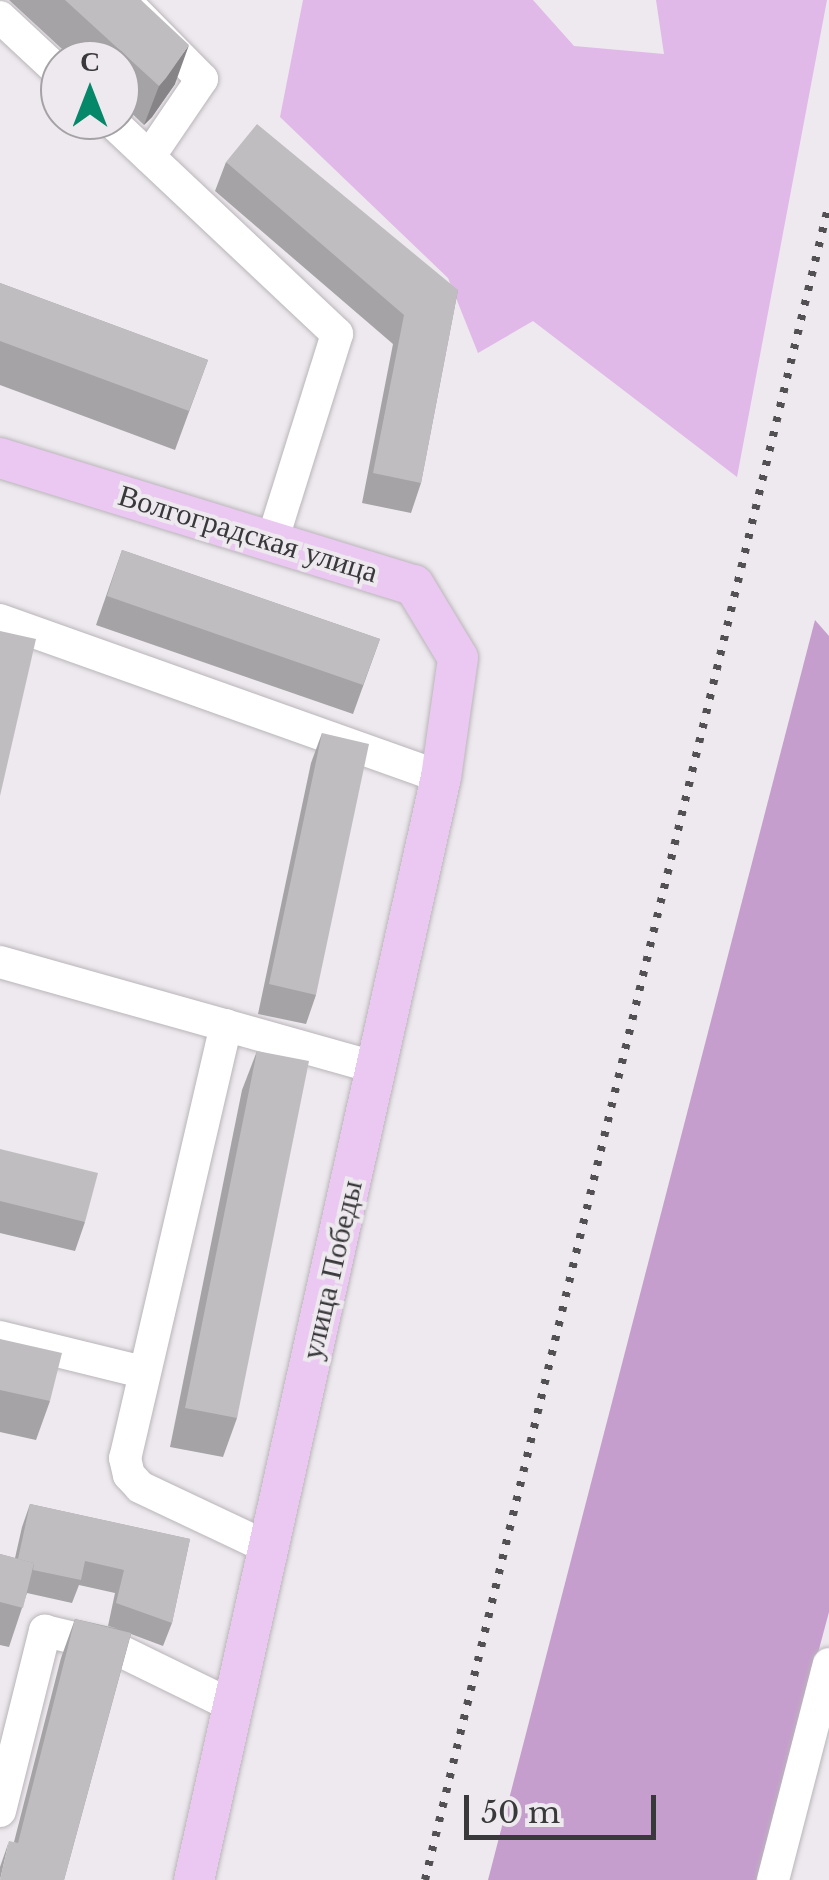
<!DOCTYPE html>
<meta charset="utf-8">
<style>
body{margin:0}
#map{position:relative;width:829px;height:1880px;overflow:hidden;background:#ede9ee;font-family:"Libre Baskerville",serif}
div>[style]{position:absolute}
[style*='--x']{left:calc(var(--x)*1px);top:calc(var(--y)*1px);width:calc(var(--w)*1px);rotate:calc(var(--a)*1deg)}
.green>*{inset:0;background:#e0b9e8}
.forest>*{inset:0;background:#c69ece}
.roads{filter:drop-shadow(0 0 2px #b9b5b9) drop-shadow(0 0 2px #b9b5b9)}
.minor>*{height:32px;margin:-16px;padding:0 16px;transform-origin:16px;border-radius:16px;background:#fff}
.major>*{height:40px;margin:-20px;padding:0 20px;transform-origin:20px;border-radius:20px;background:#eac8f1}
.rail>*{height:8px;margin-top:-4px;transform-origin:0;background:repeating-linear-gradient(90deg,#525053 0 5px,transparent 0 15px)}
.wall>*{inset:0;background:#a5a3a6}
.shaded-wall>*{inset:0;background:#868487}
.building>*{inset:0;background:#c0bdc1}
span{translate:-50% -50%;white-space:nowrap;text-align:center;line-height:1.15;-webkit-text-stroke:8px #ede9ee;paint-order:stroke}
.street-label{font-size:30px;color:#39383a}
.north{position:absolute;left:40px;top:40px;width:100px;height:100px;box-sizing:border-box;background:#ede9ee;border:2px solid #a5a2a6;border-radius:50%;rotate:0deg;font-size:28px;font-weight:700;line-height:40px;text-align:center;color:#39383a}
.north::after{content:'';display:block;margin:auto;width:35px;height:45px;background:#05876a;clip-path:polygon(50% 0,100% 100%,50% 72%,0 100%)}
.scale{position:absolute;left:464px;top:1795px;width:192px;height:45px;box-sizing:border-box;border:5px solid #39383a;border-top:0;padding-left:12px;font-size:30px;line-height:35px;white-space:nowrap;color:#39383a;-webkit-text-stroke:8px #ede9ee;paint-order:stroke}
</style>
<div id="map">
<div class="green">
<i style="clip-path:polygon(303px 0,533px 0,574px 46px,664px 54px,656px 0,827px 0,737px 477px,533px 321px,478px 353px,448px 278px,280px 117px)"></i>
</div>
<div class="forest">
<i style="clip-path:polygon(815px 620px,829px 636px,829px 1612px,757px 1880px,488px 1880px)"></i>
</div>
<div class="roads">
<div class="minor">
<i style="--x:124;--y:0;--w:111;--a:45.4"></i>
<i style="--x:202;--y:79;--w:94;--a:124.2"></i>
<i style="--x:0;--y:17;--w:82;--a:43"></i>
<i style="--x:110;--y:120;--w:312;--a:43.3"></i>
<i style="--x:337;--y:334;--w:218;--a:107.4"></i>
<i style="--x:0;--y:620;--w:468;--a:19.6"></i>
<i style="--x:0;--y:962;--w:393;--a:15.7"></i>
<i style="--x:226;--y:1025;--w:445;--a:103.1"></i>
<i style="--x:125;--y:1458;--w:17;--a:77"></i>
<i style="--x:129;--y:1475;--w:16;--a:47"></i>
<i style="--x:140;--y:1487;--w:143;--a:25.3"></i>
<i style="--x:0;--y:1337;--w:146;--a:13.8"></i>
<i style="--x:0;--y:1811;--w:186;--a:-76"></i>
<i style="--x:45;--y:1631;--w:69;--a:13.4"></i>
<i style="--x:112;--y:1647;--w:137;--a:26"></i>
<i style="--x:773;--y:1880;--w:223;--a:-75.5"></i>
</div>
<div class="major">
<i style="--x:0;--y:458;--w:433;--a:17.1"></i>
<i style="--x:414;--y:585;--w:85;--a:58.9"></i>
<i style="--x:458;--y:658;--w:120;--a:98.1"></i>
<i style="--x:441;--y:777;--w:1130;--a:102.62"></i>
</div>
</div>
<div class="rail">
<i style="--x:425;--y:1880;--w:1724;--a:-76.45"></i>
</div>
<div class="wall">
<i style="clip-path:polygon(9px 0,141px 0,175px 84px,152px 117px,144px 125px,120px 102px,120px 60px,74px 60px)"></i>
<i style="clip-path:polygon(226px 162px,458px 290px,421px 483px,411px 513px,362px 503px,393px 344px,215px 191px)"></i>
<i style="clip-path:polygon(0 283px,208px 360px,175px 450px,0 385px)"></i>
<i style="clip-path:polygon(122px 550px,380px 639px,353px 714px,96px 625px)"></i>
<i style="clip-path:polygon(322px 733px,316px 995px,306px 1024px,258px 1014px,311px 763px)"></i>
<i style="clip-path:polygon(257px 1051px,237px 1418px,223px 1457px,170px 1447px,242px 1090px)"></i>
<i style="clip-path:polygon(0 1149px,85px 1222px,75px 1251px,0 1233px)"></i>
<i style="clip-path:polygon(0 1339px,50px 1401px,36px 1440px,0 1432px)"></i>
<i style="clip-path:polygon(30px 1504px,190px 1539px,172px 1623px,163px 1646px,131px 1634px,64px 1880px,14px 1842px,61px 1658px,75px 1619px,119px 1629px,108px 1626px,115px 1593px,79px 1585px,72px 1603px,27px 1593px,9px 1647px,0 1645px,0 1554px,15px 1558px,22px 1527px)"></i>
<i style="clip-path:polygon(9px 1841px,0 1880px,0 1867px)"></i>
</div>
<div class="shaded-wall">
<i style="clip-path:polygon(189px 45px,175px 84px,152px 117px,144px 125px,159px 86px)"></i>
</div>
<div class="building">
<i style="clip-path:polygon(65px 0,141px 0,189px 45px,166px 78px,159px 86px)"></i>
<i style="clip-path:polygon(257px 124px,458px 290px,421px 483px,373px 473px,404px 315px,226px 162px)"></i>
<i style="clip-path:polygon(0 283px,208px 360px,189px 411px,0 341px)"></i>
<i style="clip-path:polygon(122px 550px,380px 639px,363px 685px,107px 596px)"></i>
<i style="clip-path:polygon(0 631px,36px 639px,0 796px)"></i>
<i style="clip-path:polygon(322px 733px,369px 744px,316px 995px,269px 984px)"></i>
<i style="clip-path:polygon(257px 1051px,309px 1061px,237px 1418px,185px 1408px)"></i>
<i style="clip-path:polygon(0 1149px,98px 1173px,85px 1222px,0 1201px)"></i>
<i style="clip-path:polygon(0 1339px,62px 1353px,50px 1401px,0 1390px)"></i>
<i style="clip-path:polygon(30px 1504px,190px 1539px,172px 1623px,116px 1603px,124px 1570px,85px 1561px,81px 1580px,33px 1570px,34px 1563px,18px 1559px)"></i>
<i style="clip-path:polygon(0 1554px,34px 1563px,23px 1608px,0 1602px)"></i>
<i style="clip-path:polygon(75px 1619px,131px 1633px,64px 1880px,0 1880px,9px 1841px,18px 1843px)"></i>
</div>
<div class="street-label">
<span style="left:248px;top:534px;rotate:17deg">Волгоградская улица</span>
<span style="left:332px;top:1270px;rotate:-77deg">улица Победы</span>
</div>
<div class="north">С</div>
<div class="scale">50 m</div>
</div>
